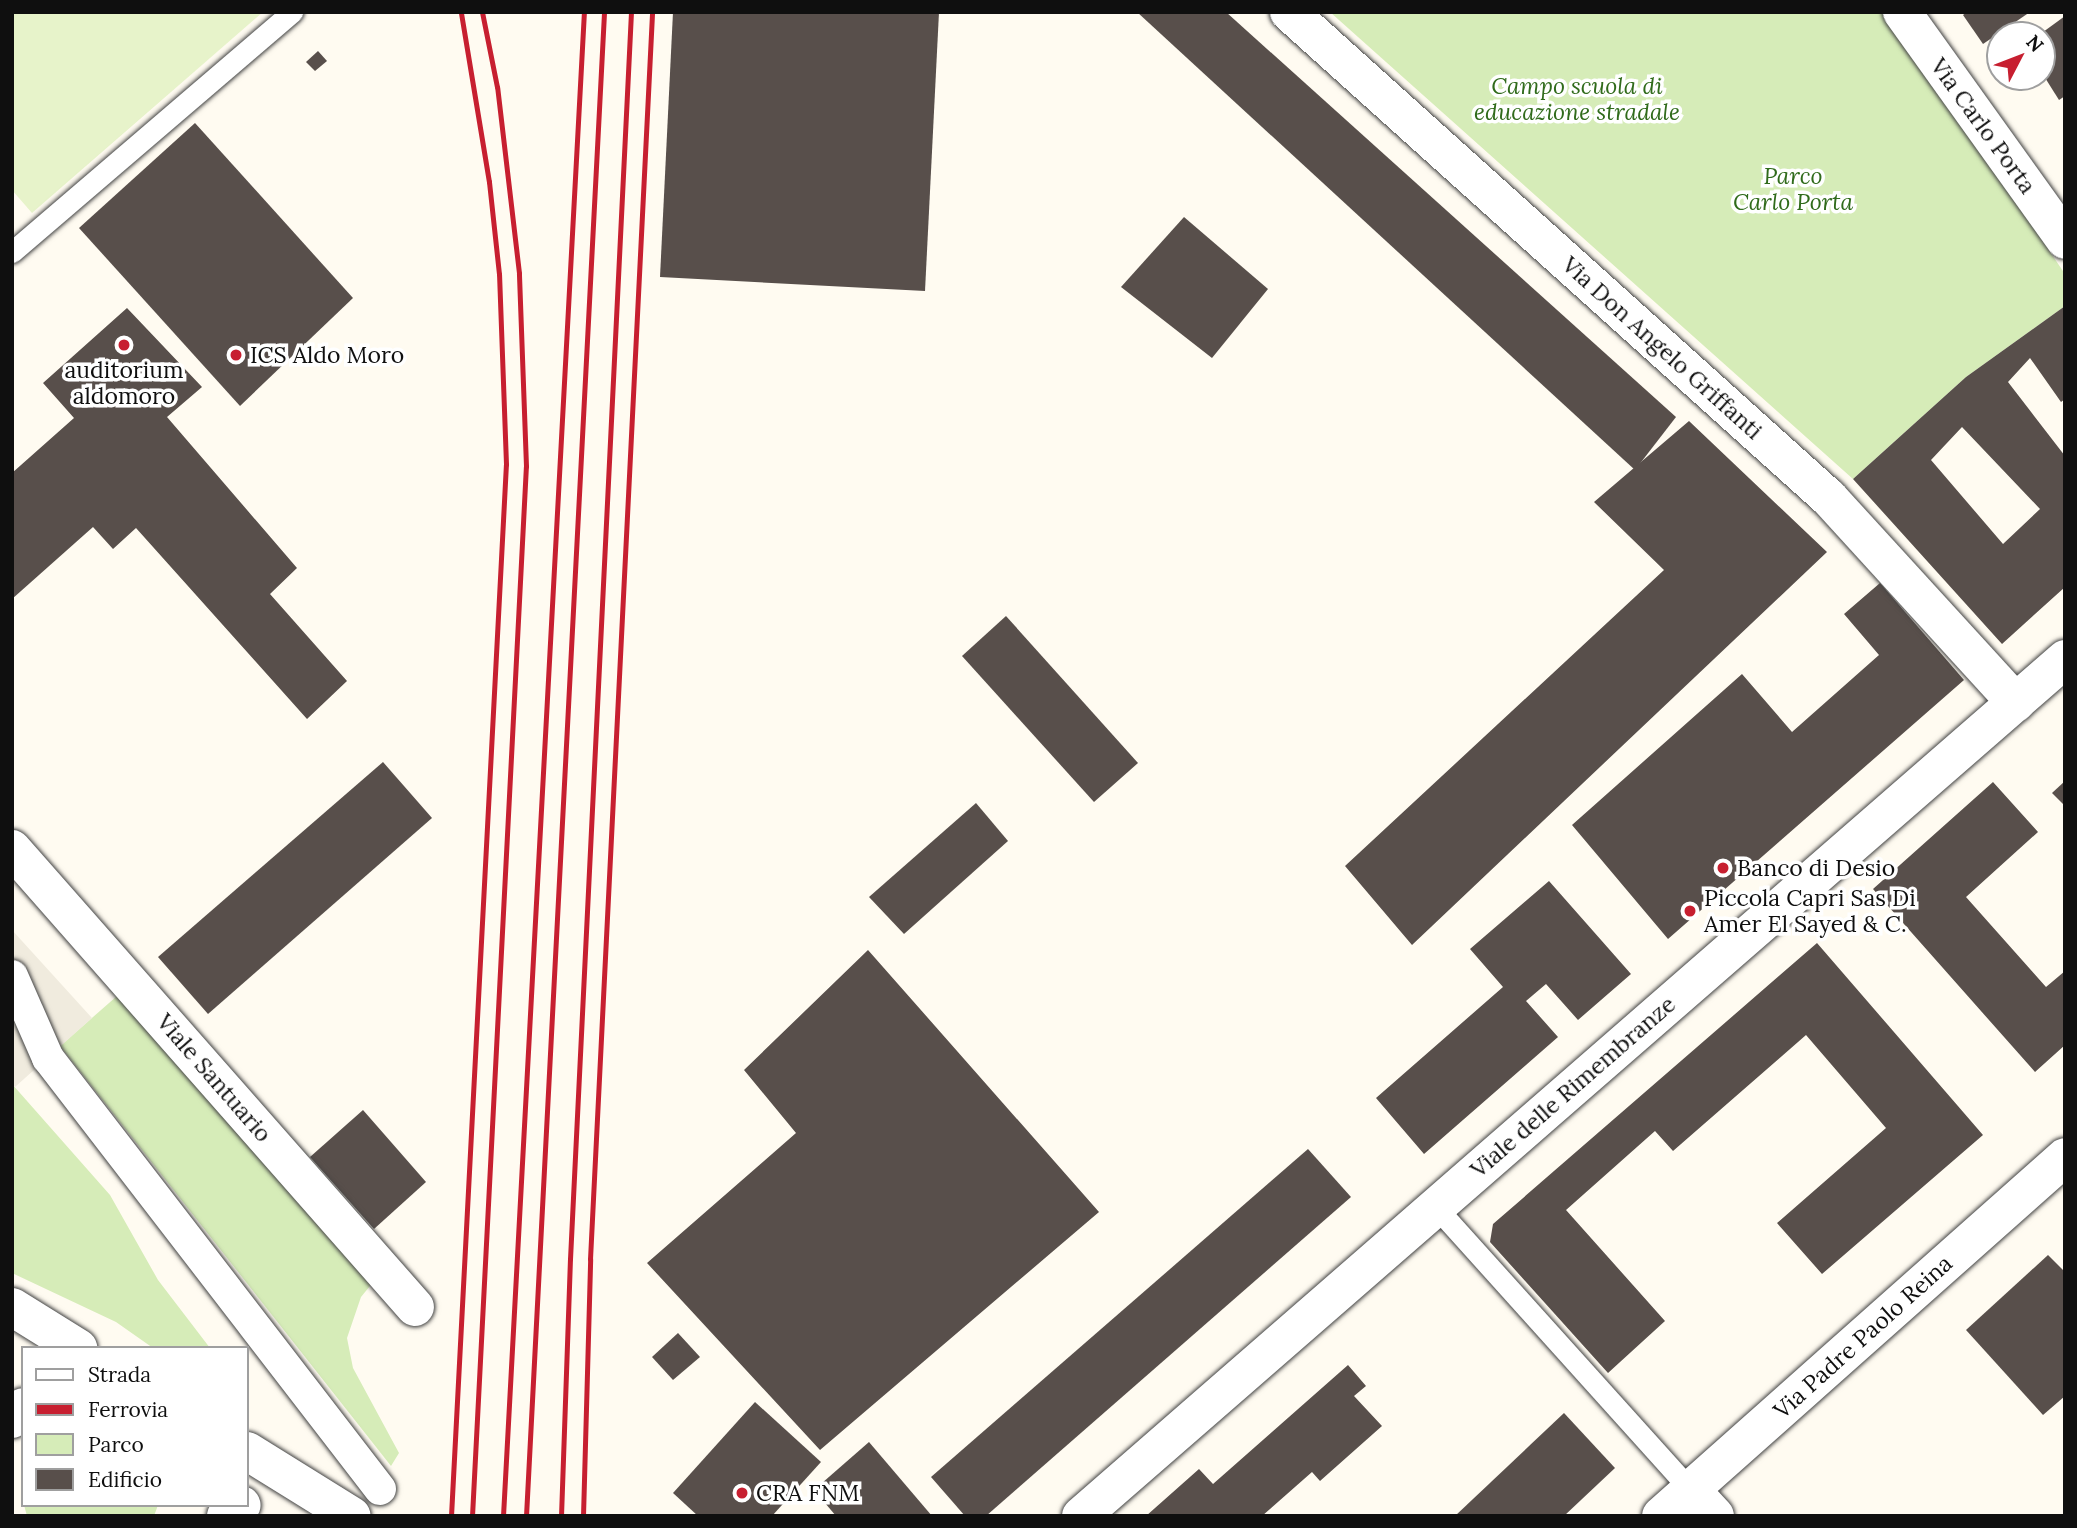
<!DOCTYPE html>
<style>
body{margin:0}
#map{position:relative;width:2077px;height:1528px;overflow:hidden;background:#fffbf1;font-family:Lora,serif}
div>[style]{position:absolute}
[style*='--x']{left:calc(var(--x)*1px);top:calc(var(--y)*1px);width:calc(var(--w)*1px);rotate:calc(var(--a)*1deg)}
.green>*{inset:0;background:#d6ecb8}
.pitch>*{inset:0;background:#e7f3ca}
.plaza>*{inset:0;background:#f0ebde}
.building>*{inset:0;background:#584f4b}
.roads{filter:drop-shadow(0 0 2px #424242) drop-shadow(0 0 2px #424242)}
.service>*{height:21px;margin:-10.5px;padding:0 10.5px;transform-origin:10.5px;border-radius:10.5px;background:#fff}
.pedestrian>*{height:32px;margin:-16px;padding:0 16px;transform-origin:16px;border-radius:16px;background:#fff}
.minor>*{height:38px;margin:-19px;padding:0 19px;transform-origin:19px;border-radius:19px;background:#fff}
.rail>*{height:5px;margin:-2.5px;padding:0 2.5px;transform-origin:2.5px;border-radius:2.5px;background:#c71f30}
.dots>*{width:19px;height:19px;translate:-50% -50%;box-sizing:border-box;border:4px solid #fff;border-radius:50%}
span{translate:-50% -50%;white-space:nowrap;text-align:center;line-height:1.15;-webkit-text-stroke:7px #fff;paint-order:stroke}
.park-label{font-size:23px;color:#306b1b;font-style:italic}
.street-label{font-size:23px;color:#0f0f0f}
.poi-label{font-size:23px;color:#0f0f0f}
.left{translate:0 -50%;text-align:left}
.frame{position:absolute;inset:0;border:14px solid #0f0f0f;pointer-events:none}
.legend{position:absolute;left:21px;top:1346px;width:228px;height:161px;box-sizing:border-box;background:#fff;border:2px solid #9f9f9f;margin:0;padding:9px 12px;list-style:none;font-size:21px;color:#0f0f0f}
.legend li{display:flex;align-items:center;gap:14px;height:35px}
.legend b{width:35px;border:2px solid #9f9f9f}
.north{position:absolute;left:1986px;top:21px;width:70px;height:70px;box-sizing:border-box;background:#fff;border:2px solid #9f9f9f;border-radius:50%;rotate:48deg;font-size:19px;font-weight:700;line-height:28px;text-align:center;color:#0f0f0f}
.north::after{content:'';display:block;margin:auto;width:24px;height:32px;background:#c71f30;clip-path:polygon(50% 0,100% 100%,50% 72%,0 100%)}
</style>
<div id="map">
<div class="green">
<i style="clip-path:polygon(1330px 12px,1887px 12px,2065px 274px,2065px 306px,1966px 377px,1853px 479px)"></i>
<i style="clip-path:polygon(117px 996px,374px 1281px,361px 1297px,347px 1338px,353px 1368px,399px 1453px,391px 1466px,60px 1046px)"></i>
<i style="clip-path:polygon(12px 1084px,110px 1195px,158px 1280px,210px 1348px,153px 1348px,116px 1322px,12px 1273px)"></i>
<i style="clip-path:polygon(24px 1505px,158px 1505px,154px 1516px,27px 1516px)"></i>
</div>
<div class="pitch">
<i style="clip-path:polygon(12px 12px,263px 12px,32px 213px,12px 190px)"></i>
</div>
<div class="plaza">
<i style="clip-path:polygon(12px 930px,92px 1018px,15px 1087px,12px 1084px)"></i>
</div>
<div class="building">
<i style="clip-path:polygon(673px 12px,939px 12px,925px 291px,660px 277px)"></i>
<i style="clip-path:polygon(1137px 12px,1226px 12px,1676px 417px,1635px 470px)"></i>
<i style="clip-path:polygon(1967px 12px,2030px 12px,1983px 44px,1963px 15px)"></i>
<i style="clip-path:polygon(2065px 16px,2065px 96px,2059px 100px,2042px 73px,2039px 35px)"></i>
<i style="clip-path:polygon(318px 51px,327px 61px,315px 71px,306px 62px)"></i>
<i style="clip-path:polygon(195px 123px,353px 298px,240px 406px,79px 228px)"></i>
<i style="clip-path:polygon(1184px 217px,1268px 289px,1212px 358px,1121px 287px)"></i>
<i style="clip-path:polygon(evenodd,2065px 306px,2065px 399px,2061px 402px,2030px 358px,2008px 382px,2065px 456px,2065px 587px,2002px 644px,1853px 479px,1966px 377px,2065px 306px,1962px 427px,2040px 509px,2003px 544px,1931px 460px,1962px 427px)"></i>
<i style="clip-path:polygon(127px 308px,202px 387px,167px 417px,297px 568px,270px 594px,347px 681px,307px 719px,136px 528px,113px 549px,93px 527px,12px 599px,12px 473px,74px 418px,43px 383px)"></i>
<i style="clip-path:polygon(1689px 421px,1827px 552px,1412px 945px,1345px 866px,1664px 570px,1594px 502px)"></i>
<i style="clip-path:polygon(1880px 583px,1964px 680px,1668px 939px,1572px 825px,1742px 674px,1792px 732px,1879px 655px,1844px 614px)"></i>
<i style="clip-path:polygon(1006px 616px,1138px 763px,1094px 802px,962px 656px)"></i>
<i style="clip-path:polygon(383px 762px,432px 818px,208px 1014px,158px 957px)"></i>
<i style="clip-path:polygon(2065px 781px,2065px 806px,2052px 793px)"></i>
<i style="clip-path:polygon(1993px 782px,2038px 832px,1966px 897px,2046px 987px,2065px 971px,2065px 1045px,2035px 1072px,1873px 889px)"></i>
<i style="clip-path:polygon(976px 803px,1008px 841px,904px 934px,869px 897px)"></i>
<i style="clip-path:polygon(1549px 881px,1631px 974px,1578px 1020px,1546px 984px,1526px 1001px,1558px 1037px,1424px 1154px,1376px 1098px,1503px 987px,1470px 949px)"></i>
<i style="clip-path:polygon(1817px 943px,1983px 1135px,1822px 1274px,1777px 1223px,1886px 1128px,1806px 1035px,1673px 1151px,1655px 1131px,1566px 1210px,1665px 1321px,1608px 1373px,1490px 1242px,1493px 1224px)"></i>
<i style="clip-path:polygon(868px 950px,1099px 1212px,820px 1450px,647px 1263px,796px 1133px,744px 1070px)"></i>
<i style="clip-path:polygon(363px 1110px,426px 1182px,374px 1229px,310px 1157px)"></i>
<i style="clip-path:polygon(1308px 1149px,1351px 1197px,986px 1516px,965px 1516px,931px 1477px)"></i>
<i style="clip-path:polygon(2048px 1255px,2065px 1272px,2065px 1396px,2043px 1415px,1966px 1330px)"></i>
<i style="clip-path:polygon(678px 1333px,700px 1357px,673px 1380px,652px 1357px)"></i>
<i style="clip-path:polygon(1348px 1365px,1366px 1386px,1354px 1396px,1382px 1426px,1320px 1481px,1312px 1472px,1262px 1516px,1146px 1516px,1199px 1469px,1213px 1484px)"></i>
<i style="clip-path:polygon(755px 1402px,821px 1462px,772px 1516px,698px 1516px,673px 1493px)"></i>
<i style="clip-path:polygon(1564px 1413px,1615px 1468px,1564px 1516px,1455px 1516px)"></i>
<i style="clip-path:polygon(869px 1442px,932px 1516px,836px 1516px,814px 1490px)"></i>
</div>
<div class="roads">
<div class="service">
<i style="--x:12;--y:252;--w:369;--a:-40.6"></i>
<i style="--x:1435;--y:1206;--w:382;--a:48"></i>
</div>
<div class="pedestrian">
<i style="--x:12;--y:976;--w:90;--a:66.3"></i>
<i style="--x:48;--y:1058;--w:544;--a:52.39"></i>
</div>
<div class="minor">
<i style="--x:1289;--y:12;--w:726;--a:41.99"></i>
<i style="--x:1829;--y:498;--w:277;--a:47.6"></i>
<i style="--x:1902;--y:12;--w:280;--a:54.4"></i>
<i style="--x:12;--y:849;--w:610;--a:48.66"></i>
<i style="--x:12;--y:1307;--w:78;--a:31.8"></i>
<i style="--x:12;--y:1419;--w:16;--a:-47"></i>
<i style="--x:247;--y:1451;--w:123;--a:31.8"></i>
<i style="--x:1691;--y:1490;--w:35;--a:47"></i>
<i style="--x:226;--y:1516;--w:19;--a:-35"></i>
<i style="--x:1081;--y:1516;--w:1305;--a:-41.05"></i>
<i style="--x:1661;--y:1516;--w:540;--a:-41.62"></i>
</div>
</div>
<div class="rail">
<i style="--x:451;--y:1516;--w:1053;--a:-87.01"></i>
<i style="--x:506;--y:464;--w:190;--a:-92.1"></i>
<i style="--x:499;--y:274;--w:93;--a:-96.2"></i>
<i style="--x:489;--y:182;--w:172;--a:-99.4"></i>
<i style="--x:472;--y:1516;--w:1051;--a:-87.06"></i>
<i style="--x:526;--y:466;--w:193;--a:-92.1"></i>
<i style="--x:519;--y:273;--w:187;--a:-96.7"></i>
<i style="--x:497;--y:87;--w:76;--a:-101.3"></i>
<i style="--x:503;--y:1516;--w:1506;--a:-86.92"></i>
<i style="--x:526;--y:1516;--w:1506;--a:-87.03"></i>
<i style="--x:561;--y:1516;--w:257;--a:-88"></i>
<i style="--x:570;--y:1259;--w:1248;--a:-87.2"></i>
<i style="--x:583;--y:1516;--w:257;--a:-88.4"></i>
<i style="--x:590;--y:1259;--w:1249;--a:-87.15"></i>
</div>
<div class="dots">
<i style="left:124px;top:345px;background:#c71f30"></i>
<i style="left:236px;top:355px;background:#c71f30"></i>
<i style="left:1723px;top:868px;background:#c71f30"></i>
<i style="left:1690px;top:911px;background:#c71f30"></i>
<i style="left:742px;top:1493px;background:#c71f30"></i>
</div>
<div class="park-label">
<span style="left:1577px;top:99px">Campo scuola di<br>educazione stradale</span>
<span style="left:1793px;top:189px">Parco<br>Carlo Porta</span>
</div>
<div class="street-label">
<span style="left:1983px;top:126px;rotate:54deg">Via Carlo Porta</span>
<span style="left:1662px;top:348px;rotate:42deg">Via Don Angelo Griffanti</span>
<span style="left:214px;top:1078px;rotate:49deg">Viale Santuario</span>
<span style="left:1573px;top:1087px;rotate:-41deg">Viale delle Rimembranze</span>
<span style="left:1863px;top:1337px;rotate:-42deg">Via Padre Paolo Reina</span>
</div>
<div class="poi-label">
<span class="left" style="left:250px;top:355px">ICS Aldo Moro</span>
<span style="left:124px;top:383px">auditorium<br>aldomoro</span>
<span class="left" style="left:1737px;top:868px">Banco di Desio</span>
<span class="left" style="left:1704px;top:911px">Piccola Capri Sas Di<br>Amer El Sayed &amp; C.</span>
<span class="left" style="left:756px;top:1493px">CRA FNM</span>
</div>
<div class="frame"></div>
<ul class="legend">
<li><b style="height:9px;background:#fff"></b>Strada</li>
<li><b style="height:9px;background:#c71f30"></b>Ferrovia</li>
<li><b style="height:19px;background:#d6ecb8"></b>Parco</li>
<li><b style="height:19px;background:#584f4b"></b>Edificio</li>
</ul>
<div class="north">N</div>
</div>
